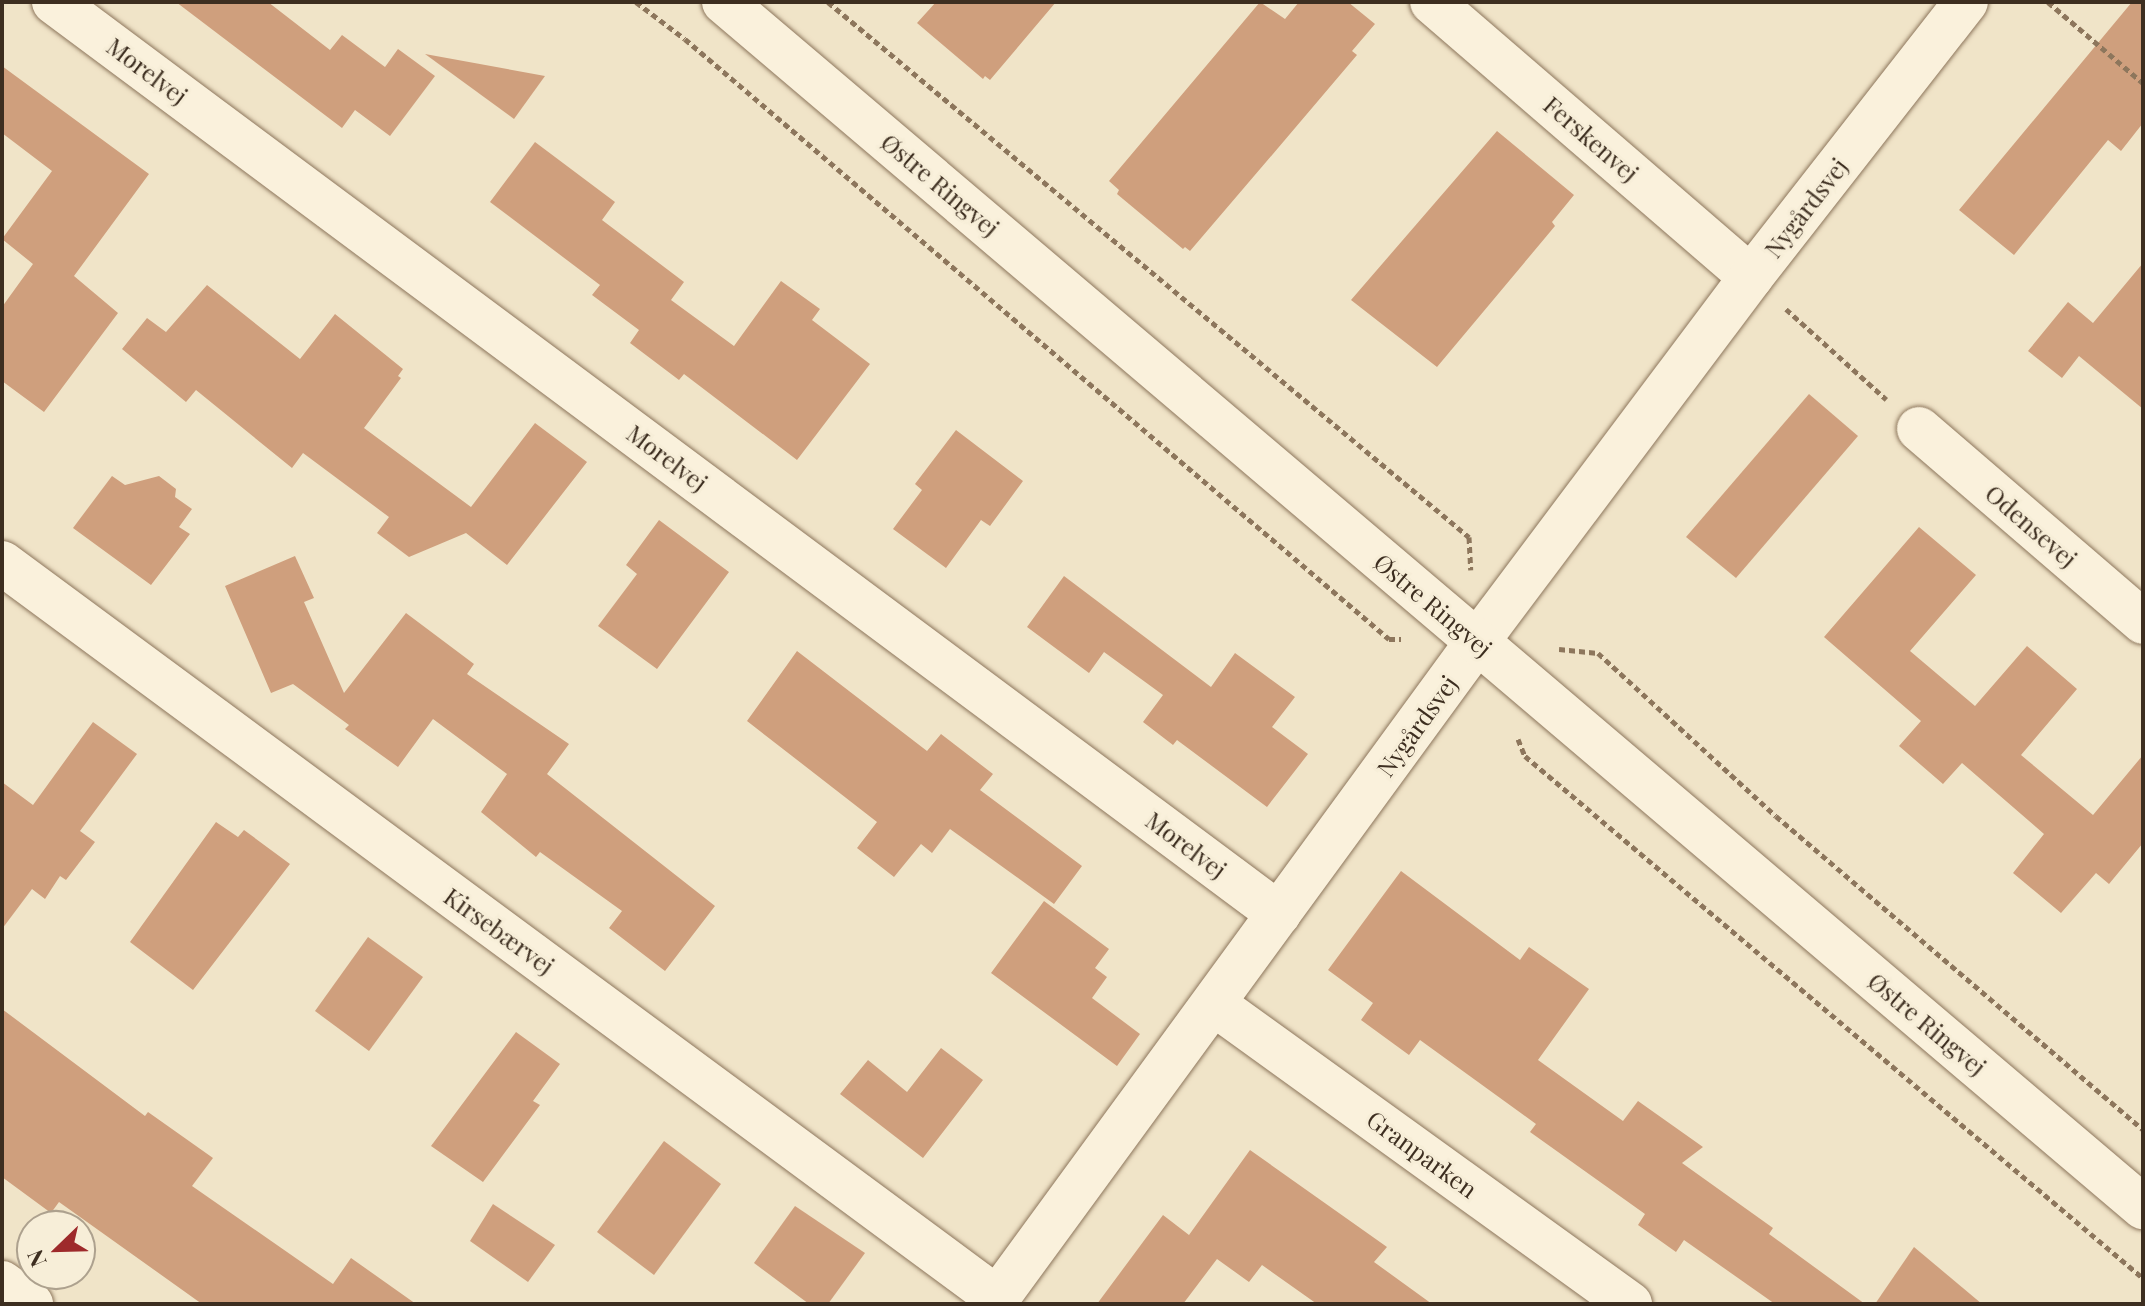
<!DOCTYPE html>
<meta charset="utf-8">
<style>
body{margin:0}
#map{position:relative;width:2145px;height:1306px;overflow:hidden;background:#f0e4c8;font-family:"Playfair Display",serif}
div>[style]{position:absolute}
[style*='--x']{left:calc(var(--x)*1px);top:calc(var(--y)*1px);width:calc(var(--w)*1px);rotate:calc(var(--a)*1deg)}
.building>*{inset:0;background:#cf9f7d}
.path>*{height:5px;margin-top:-2.5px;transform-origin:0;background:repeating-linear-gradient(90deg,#8d765c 0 6px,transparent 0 10px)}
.roads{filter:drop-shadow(0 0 2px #8d765c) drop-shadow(0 0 2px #8d765c)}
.street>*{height:44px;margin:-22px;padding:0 22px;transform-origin:22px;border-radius:22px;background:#faf1dc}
.secondary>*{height:44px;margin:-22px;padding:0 22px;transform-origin:22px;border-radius:22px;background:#faf1dc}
span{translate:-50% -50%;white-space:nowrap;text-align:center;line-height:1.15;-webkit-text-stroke:6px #f7eed8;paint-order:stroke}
.street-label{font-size:24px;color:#3d2e20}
.frame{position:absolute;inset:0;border:4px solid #3d2e20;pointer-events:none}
.north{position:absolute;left:16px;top:1210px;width:80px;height:80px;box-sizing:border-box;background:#f7eed8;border:2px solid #ada18e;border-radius:50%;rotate:247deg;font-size:22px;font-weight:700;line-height:32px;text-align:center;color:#3d2e20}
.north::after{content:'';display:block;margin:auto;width:28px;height:36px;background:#9e2a2b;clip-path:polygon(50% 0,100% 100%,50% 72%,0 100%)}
</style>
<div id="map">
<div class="building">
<i style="clip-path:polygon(176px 2px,268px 2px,330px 50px,342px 35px,385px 67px,398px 49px,435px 76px,390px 136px,355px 110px,342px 128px)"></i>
<i style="clip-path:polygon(936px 2px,1056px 2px,990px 80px,985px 76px,983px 79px,917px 23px)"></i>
<i style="clip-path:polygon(1260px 2px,1285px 19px,1299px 2px,1348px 2px,1375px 24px,1352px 51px,1357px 55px,1284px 141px,1190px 251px,1185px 247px,1183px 249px,1117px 194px,1119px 190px,1109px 181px)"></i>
<i style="clip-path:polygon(2132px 2px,2143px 2px,2143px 123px,2121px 151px,2108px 140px,2014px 255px,1959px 210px)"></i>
<i style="clip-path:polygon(425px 54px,545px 76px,514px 119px)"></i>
<i style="clip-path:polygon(2px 66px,149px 174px,74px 276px,118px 313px,44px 412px,2px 381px,2px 307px,33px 264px,2px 239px,52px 171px,2px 133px)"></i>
<i style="clip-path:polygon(1497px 131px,1574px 195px,1552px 222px,1555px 226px,1437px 367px,1351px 300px)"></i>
<i style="clip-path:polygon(535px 142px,615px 202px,602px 220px,684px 282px,671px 300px,734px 346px,781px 281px,820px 309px,812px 320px,870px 364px,797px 460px,684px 374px,679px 380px,630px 343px,639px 330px,592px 295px,600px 285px,490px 202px)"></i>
<i style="clip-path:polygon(2143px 263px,2143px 409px,2079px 356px,2062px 378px,2028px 351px,2068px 302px,2093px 323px)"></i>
<i style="clip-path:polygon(207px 285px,300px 359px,335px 314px,403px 369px,398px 376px,401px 378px,364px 428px,471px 507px,535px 423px,587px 462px,507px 565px,466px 533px,409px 557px,377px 533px,389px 517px,303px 453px,292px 468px,196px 390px,186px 402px,122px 349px,147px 318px,166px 332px)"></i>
<i style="clip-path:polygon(1809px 394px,1858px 436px,1736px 578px,1686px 537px)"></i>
<i style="clip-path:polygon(956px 430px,1023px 481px,990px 526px,981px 520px,946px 568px,893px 529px,922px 490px,915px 484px)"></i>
<i style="clip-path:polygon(112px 476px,125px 485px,159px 476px,176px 489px,175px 497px,192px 509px,179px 527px,190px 534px,151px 585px,73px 528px)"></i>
<i style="clip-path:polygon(659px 520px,729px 572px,657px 669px,598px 626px,637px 574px,626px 565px)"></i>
<i style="clip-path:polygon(1919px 527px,1976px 575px,1910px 651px,1975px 706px,2027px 646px,2077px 689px,2021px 755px,2093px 815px,2143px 755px,2143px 843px,2109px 884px,2096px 873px,2061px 913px,2013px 873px,2044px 834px,1962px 763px,1943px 784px,1899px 746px,1921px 721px,1824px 637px)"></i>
<i style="clip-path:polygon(295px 556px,314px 598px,304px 602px,344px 693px,406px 613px,474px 664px,467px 674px,569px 744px,547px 774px,715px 906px,665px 971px,609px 928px,622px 911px,540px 852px,536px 857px,481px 812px,507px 774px,433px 719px,398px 767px,345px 729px,349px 725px,293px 684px,271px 693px,225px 586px)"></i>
<i style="clip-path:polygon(1064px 576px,1211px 687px,1235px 653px,1295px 697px,1272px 727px,1308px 754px,1267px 807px,1177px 740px,1173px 745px,1143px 722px,1163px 695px,1104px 652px,1089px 673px,1027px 627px)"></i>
<i style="clip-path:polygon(797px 651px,927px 751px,941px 734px,993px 774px,980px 790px,1082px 866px,1054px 904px,950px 829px,932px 853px,921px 844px,894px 877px,857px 848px,877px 822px,747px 721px)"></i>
<i style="clip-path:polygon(93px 722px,137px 754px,80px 831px,95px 842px,66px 880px,60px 876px,45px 899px,32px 889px,2px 929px,2px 782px,33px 805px)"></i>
<i style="clip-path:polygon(216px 822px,238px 837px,244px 830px,290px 864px,193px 990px,130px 942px)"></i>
<i style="clip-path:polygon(1401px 871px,1520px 960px,1529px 947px,1589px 989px,1538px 1060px,1623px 1121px,1638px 1101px,1703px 1147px,1682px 1163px,1773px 1228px,1769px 1234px,1865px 1304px,1775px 1304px,1684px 1240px,1676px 1252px,1638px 1225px,1645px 1214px,1530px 1132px,1536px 1124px,1420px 1040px,1409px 1055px,1361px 1020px,1373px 1003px,1328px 970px)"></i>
<i style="clip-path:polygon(1044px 901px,1109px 949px,1095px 968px,1107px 977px,1092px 998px,1140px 1034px,1117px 1066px,991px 973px)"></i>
<i style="clip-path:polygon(368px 937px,423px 977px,369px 1051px,315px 1011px)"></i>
<i style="clip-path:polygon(2px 1009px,145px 1116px,148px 1112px,213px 1158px,192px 1186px,333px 1284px,351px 1258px,416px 1304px,202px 1304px,59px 1202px,51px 1213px,2px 1177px)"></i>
<i style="clip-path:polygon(516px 1032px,560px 1064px,533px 1101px,540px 1105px,483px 1182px,431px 1146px)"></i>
<i style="clip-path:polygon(941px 1048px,983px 1080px,923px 1158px,840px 1094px,868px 1060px,907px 1092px)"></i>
<i style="clip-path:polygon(664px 1141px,721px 1184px,654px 1275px,597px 1232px)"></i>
<i style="clip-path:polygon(1250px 1150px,1387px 1247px,1374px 1262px,1432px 1304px,1317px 1304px,1262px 1265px,1249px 1282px,1217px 1259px,1183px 1304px,1097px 1304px,1163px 1215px,1189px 1235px)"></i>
<i style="clip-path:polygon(493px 1204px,555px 1245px,528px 1282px,470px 1241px)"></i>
<i style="clip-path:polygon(795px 1206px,865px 1253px,828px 1304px,809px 1304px,754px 1263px)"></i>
<i style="clip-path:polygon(1914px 1247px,1982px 1304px,1875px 1304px)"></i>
</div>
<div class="path">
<i style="--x:636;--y:2;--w:61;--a:37.1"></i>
<i style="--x:685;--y:39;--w:925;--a:40.44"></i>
<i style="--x:1389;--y:639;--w:12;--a:0"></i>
<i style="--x:828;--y:2;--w:835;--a:39.85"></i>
<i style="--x:1469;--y:537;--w:33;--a:87"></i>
<i style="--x:2048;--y:2;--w:125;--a:40.5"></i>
<i style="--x:1786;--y:309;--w:135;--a:42"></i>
<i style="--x:1559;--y:649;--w:39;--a:6"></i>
<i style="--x:1598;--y:653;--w:241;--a:42.5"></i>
<i style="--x:1776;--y:816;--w:482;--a:40.5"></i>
<i style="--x:1518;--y:739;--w:18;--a:68"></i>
<i style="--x:1525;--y:756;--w:809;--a:40.19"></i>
</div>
<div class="roads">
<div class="street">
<i style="--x:54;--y:2;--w:1527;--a:36.67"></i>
<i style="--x:1432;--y:2;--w:421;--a:40.8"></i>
<i style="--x:1919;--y:429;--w:296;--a:40.7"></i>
<i style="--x:2;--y:563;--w:1237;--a:36.45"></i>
<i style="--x:1214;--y:1004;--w:513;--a:35.8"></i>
<i style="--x:2;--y:1283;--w:36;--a:36"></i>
<i style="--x:993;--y:1304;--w:820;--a:-53.83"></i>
<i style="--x:1477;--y:642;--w:456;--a:-53.1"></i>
<i style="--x:1751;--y:277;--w:349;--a:-52"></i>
</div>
<div class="secondary">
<i style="--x:724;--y:2;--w:1862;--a:40.34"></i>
</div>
</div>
<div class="street-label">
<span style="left:147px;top:71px;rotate:37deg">Morelvej</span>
<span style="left:1591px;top:139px;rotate:41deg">Ferskenvej</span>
<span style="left:940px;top:185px;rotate:40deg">Østre Ringvej</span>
<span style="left:1806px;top:208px;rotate:-52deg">Nygårdsvej</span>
<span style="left:667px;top:458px;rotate:37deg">Morelvej</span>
<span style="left:2031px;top:526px;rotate:41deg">Odensevej</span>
<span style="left:1433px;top:605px;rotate:40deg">Østre Ringvej</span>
<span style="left:1417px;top:726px;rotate:-54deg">Nygårdsvej</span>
<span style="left:1186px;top:845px;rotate:37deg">Morelvej</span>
<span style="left:499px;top:931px;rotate:36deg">Kirsebærvej</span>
<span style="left:1927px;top:1024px;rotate:40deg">Østre Ringvej</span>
<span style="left:1422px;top:1154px;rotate:36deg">Granparken</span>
</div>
<div class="frame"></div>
<div class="north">N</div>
</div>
